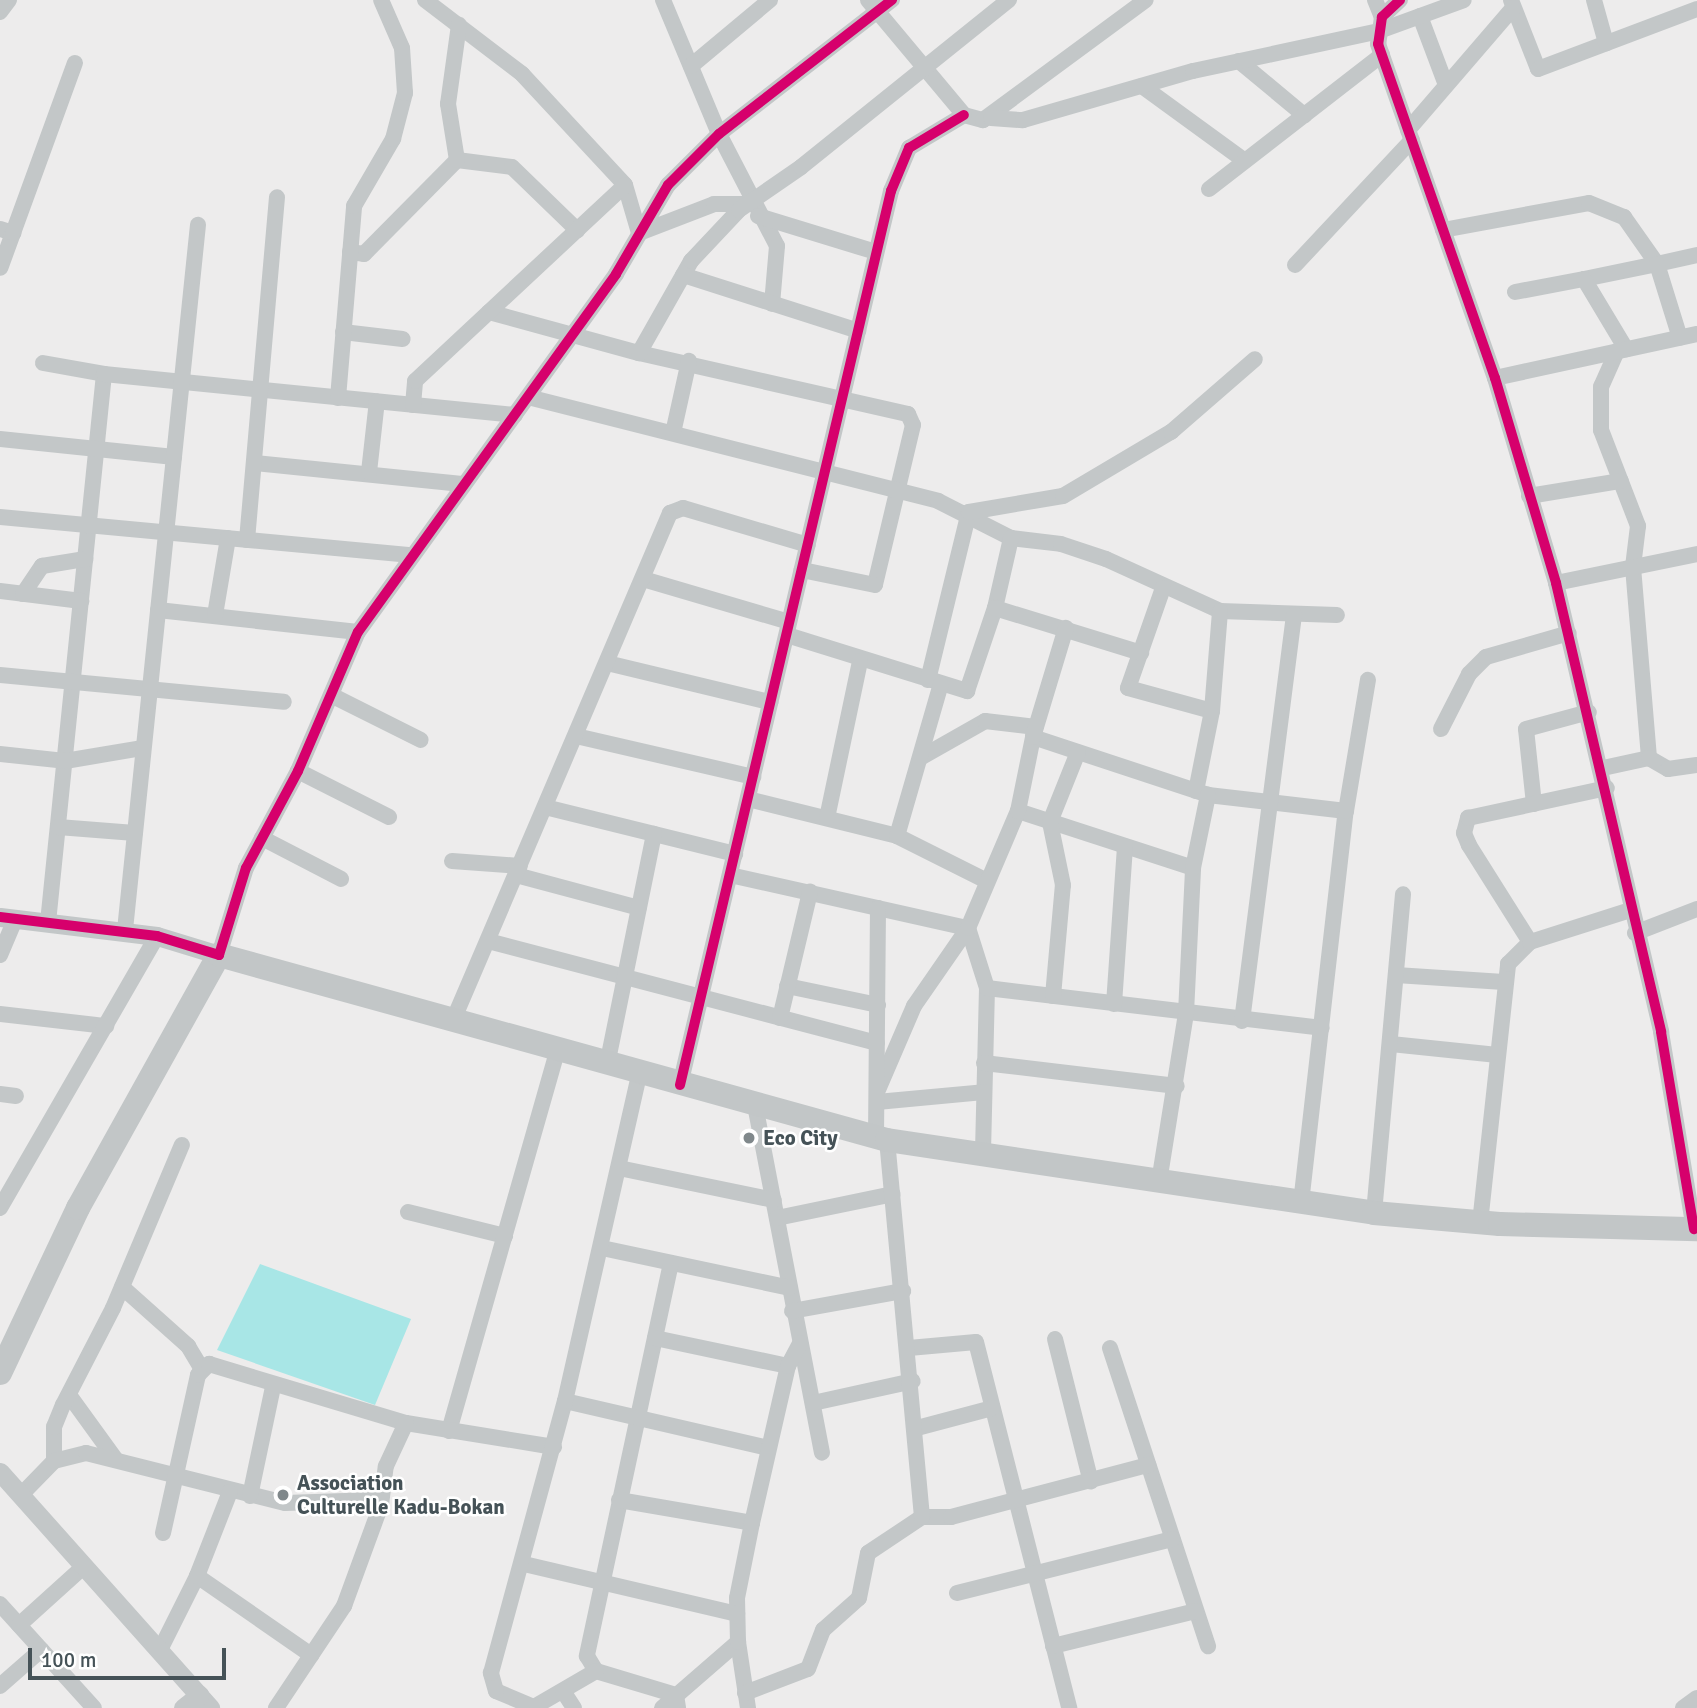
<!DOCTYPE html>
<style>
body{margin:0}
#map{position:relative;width:1697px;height:1708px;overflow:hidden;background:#edecec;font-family:Signika,sans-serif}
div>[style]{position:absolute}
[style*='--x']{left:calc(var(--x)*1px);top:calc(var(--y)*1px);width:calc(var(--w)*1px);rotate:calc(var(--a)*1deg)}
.water>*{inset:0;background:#a8e6e6}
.minor>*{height:16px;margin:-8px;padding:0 8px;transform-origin:8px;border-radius:8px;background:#c3c7c8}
.tertiary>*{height:19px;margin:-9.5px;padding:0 9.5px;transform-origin:9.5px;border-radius:9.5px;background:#c3c7c8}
.primary>*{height:24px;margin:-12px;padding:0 12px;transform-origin:12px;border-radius:12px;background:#c2c6c7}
.cycleway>*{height:10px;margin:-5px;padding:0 5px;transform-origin:5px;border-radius:5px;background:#d6006c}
.dots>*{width:19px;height:19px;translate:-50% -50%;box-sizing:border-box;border:4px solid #fff;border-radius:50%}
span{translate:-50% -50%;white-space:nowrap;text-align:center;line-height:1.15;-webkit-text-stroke:5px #fff;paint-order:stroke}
.poi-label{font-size:21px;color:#455257;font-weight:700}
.left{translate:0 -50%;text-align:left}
.scale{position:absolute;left:28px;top:1648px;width:198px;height:32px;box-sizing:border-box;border:4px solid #455257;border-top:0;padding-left:9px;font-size:21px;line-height:24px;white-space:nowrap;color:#455257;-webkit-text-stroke:5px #fff;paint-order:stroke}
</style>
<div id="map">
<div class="water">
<i style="clip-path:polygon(260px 1264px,411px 1319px,375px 1405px,217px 1350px)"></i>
</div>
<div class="minor">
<i style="--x:425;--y:0;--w:122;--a:37.3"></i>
<i style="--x:522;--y:74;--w:151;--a:47.1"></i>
<i style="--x:625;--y:185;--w:50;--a:73.7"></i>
<i style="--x:639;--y:233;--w:80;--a:-21.1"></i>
<i style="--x:714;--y:204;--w:33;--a:0"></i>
<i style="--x:663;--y:0;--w:145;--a:67.3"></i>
<i style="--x:719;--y:134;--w:126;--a:62.6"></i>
<i style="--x:777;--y:246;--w:58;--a:94.9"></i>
<i style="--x:868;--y:0;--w:150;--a:50.1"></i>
<i style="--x:964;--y:115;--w:20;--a:15"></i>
<i style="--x:983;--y:120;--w:202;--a:-36.4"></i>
<i style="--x:1375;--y:0;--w:18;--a:68"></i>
<i style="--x:1400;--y:0;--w:25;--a:137"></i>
<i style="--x:1382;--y:17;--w:27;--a:98"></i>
<i style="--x:1378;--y:44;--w:354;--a:70.7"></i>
<i style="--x:1495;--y:378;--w:214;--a:73.4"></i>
<i style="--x:1556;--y:583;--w:461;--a:76.8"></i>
<i style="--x:1661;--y:1032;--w:200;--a:80.5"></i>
<i style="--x:1511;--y:0;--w:74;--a:68.6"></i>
<i style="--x:1538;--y:69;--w:170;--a:-20.7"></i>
<i style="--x:1594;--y:0;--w:45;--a:74.4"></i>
<i style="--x:0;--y:12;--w:15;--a:-53"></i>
<i style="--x:1420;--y:16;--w:74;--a:69.4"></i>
<i style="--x:1239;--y:61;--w:85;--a:39.7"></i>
<i style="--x:691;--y:66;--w:103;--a:-39.9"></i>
<i style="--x:1142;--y:86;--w:127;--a:36.1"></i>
<i style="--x:991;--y:118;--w:32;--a:4"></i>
<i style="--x:1023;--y:120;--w:177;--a:-16.1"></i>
<i style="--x:1193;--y:71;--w:190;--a:-12.1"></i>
<i style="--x:1379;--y:31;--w:90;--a:-20"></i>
<i style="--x:1408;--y:130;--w:161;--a:-49.3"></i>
<i style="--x:457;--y:160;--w:55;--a:7.3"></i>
<i style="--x:512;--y:167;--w:91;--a:44.1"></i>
<i style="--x:1209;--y:189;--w:219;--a:-37.8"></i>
<i style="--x:758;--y:216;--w:123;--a:17"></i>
<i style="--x:0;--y:229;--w:14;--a:17"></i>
<i style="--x:13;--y:233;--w:37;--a:110"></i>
<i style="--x:1443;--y:230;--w:148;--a:-10.5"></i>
<i style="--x:1589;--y:203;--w:38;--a:22"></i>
<i style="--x:1624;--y:217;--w:57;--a:54.9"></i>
<i style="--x:1657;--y:264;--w:41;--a:-12.7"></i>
<i style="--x:13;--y:233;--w:181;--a:-70"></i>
<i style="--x:350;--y:252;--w:14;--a:8"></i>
<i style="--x:364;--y:254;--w:132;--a:-45.3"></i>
<i style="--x:457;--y:160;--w:57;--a:-99.1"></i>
<i style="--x:448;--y:104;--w:80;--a:-82.1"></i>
<i style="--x:1295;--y:265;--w:171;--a:-46.9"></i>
<i style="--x:683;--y:275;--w:184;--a:17.7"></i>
<i style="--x:1584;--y:279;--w:75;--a:-11.6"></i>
<i style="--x:1657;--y:264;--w:77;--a:72.7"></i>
<i style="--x:1515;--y:292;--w:70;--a:-10.7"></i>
<i style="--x:1584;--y:279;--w:82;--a:59"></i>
<i style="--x:489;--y:312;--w:156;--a:15.3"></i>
<i style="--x:639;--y:353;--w:276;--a:12.8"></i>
<i style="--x:908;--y:414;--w:12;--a:66"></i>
<i style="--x:913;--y:425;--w:164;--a:103.4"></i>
<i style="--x:875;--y:585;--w:75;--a:-168.4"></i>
<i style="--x:343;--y:332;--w:60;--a:6.7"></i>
<i style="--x:1617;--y:351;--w:39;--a:114"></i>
<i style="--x:1601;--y:387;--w:43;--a:90"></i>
<i style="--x:1601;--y:430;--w:103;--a:68.9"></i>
<i style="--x:1638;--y:526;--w:41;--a:97"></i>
<i style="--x:1633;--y:567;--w:192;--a:85.2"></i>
<i style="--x:639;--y:353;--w:106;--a:-60.5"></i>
<i style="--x:691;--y:261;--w:70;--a:-46.7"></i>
<i style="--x:739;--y:210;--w:75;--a:-34.7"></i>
<i style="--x:801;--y:167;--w:267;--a:-38.8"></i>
<i style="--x:43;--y:363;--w:62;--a:10.2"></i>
<i style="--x:104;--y:374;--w:551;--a:95.83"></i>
<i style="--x:104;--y:374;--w:413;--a:5.7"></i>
<i style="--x:1495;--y:378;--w:207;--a:-12.3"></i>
<i style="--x:528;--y:397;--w:423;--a:14.2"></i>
<i style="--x:938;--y:501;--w:82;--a:26.9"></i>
<i style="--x:1011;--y:538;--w:50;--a:6.8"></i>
<i style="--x:1061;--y:544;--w:47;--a:18.4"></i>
<i style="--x:1106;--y:559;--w:125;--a:24.5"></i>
<i style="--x:1220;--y:611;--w:117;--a:2"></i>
<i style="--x:338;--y:398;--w:193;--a:-85.2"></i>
<i style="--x:354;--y:206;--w:78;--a:-59.8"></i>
<i style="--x:393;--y:139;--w:48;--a:-75.4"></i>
<i style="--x:405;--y:93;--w:45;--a:-93.8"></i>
<i style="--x:402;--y:48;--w:52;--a:-113.6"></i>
<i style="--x:413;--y:405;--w:24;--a:-85"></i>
<i style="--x:415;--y:381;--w:287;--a:-43"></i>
<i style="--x:673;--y:433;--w:74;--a:-77.5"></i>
<i style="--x:0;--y:439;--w:175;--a:5.9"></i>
<i style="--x:255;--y:463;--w:208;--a:5.8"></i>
<i style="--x:369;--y:472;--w:71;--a:-83.6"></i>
<i style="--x:1529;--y:496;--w:93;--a:-9.3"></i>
<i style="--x:0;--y:517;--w:410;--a:5.3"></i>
<i style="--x:247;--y:540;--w:344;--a:-85"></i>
<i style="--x:643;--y:579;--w:152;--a:16.4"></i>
<i style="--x:1556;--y:583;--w:144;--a:-11.6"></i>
<i style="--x:1163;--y:588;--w:106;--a:109.3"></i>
<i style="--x:1128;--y:688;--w:87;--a:15.3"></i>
<i style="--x:0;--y:591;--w:82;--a:7"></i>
<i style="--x:23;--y:594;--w:34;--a:-56"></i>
<i style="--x:42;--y:566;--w:44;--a:-9.2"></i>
<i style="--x:995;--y:608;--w:72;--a:-77.1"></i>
<i style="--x:158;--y:610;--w:201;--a:6.3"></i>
<i style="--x:215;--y:615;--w:78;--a:-80.4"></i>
<i style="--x:787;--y:635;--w:189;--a:17.3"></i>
<i style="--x:967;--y:691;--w:88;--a:-71.4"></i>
<i style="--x:995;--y:608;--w:153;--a:17.1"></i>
<i style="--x:607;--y:663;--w:168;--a:13.5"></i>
<i style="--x:0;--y:675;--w:285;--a:5.4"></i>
<i style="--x:928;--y:680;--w:173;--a:-76.3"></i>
<i style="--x:969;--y:512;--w:95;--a:-9.7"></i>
<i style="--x:1063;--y:496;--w:126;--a:-30.7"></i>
<i style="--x:1171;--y:432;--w:111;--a:-41"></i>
<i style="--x:333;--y:696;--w:98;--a:26.6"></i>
<i style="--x:1441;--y:729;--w:62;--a:-63"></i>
<i style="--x:1469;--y:674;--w:24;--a:-45"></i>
<i style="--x:1486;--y:657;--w:86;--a:-16.1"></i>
<i style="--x:576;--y:736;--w:182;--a:13"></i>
<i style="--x:1033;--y:737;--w:184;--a:18.3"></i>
<i style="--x:1208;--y:795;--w:139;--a:6.6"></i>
<i style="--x:0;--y:754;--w:65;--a:6.1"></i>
<i style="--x:65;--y:761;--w:79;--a:-9.5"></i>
<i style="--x:920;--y:758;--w:75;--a:-29.6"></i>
<i style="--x:985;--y:721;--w:51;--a:6.7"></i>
<i style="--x:1603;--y:768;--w:47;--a:-12.3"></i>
<i style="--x:1649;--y:758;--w:22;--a:30"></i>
<i style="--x:1668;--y:769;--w:29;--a:-8"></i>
<i style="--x:298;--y:771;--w:102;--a:26.8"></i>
<i style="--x:1196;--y:791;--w:82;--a:-78.7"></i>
<i style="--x:1212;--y:711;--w:100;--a:-85.4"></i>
<i style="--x:748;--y:799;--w:154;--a:13.9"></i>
<i style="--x:897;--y:836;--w:101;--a:26.6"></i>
<i style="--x:1534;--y:804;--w:75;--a:-96.1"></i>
<i style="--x:1526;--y:729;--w:65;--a:-15.1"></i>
<i style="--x:545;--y:807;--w:196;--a:13.9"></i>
<i style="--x:1018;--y:811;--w:184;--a:18"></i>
<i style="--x:827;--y:818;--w:160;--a:-78.1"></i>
<i style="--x:58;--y:827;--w:77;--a:4.5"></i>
<i style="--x:897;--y:836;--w:158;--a:-73.9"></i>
<i style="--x:262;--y:838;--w:89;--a:27.4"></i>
<i style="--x:452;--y:861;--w:68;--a:4.2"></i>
<i style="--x:516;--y:875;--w:127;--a:15"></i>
<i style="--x:730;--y:875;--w:244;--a:12.6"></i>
<i style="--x:968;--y:928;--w:63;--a:72.4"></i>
<i style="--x:987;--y:988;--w:169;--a:91.4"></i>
<i style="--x:125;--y:930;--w:709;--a:-84.09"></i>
<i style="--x:1635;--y:933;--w:66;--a:-21.2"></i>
<i style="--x:488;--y:941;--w:402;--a:14.7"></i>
<i style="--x:1530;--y:942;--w:115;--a:-122.2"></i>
<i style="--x:1469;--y:845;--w:13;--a:-113"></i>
<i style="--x:1464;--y:833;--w:16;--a:-75"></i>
<i style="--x:1468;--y:818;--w:142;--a:-12.2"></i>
<i style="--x:0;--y:955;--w:39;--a:-67"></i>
<i style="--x:219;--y:955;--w:91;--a:-72.8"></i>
<i style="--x:246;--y:868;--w:110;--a:-61.8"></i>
<i style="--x:298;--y:771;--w:151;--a:-66.7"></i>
<i style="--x:358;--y:632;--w:441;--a:-54.2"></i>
<i style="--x:616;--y:274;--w:103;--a:-59.7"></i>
<i style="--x:668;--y:185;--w:72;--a:-45"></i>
<i style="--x:719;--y:134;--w:219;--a:-37.8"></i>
<i style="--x:1396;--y:975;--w:108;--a:3.7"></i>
<i style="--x:787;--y:986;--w:93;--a:11.8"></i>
<i style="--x:987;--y:988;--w:337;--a:6.8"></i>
<i style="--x:1053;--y:996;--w:111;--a:-84.9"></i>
<i style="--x:1063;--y:885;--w:64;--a:-101.7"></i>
<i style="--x:1050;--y:822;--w:75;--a:-68.2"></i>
<i style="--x:1114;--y:1004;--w:158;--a:-86"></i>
<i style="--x:0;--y:1014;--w:107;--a:6.5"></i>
<i style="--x:780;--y:1018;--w:130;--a:-76.6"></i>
<i style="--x:1242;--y:1021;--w:410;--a:-82.7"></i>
<i style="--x:452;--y:1023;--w:555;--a:-66.86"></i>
<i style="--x:670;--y:513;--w:14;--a:-21"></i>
<i style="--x:683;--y:508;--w:130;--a:16.5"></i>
<i style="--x:1391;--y:1044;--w:107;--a:5.9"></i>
<i style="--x:984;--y:1063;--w:194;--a:6.8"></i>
<i style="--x:607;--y:1065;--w:236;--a:-78.5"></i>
<i style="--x:680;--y:1085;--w:919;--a:-76.72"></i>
<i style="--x:891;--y:191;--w:47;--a:-67.3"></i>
<i style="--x:909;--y:148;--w:64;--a:-31"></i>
<i style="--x:877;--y:1092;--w:94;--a:-66.7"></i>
<i style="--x:914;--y:1006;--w:95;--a:-55.3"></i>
<i style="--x:968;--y:928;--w:127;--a:-66.9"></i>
<i style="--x:1018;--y:811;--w:76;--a:-78.5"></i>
<i style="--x:1033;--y:737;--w:114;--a:-73.2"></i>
<i style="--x:0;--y:1094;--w:16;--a:7"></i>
<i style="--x:877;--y:1102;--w:107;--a:-5.3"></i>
<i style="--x:755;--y:1105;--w:354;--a:79.1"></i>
<i style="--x:876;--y:1137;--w:229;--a:-89.5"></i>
<i style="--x:619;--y:1168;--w:158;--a:11.7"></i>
<i style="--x:1159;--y:1182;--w:171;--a:-80.9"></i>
<i style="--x:1186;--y:1013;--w:145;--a:-87.2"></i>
<i style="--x:1193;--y:868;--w:75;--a:-78.4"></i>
<i style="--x:1301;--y:1203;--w:395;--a:-83.5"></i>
<i style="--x:1346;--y:811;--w:133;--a:-80.5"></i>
<i style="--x:0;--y:1208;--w:314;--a:-60"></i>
<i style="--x:408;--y:1212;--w:100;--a:13.9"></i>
<i style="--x:1374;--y:1213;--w:320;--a:-84.8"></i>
<i style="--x:777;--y:1218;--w:118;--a:-11.7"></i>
<i style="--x:1480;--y:1223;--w:261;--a:-83.8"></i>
<i style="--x:1508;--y:964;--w:31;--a:-45"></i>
<i style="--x:1530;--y:942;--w:105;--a:-17.7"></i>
<i style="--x:602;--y:1248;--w:192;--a:12"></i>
<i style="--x:671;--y:1263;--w:402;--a:102.1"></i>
<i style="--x:587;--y:1656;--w:17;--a:59"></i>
<i style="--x:596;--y:1671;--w:84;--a:16.7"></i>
<i style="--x:676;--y:1695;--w:13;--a:81"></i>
<i style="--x:122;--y:1287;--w:89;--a:41.8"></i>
<i style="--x:188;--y:1346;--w:26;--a:59"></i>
<i style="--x:792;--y:1311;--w:113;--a:-10.2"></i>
<i style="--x:655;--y:1338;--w:136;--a:11.9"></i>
<i style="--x:1055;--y:1339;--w:147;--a:75.9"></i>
<i style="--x:909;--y:1348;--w:67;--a:-5.1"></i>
<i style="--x:976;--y:1342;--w:378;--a:75.7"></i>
<i style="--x:1110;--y:1348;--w:314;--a:71.8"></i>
<i style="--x:69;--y:1395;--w:80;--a:54.1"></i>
<i style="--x:565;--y:1401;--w:208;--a:13"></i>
<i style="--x:813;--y:1403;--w:102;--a:-12.4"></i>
<i style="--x:917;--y:1428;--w:78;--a:-14.9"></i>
<i style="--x:449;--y:1431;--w:394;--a:-74.1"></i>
<i style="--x:54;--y:1461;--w:34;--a:-90"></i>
<i style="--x:54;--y:1427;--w:24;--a:-68"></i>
<i style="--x:63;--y:1405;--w:109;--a:-62.7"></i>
<i style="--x:113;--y:1308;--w:177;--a:-67.1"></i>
<i style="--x:20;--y:1496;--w:49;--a:-45.8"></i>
<i style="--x:54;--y:1461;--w:33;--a:-14"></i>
<i style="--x:86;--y:1453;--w:205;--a:14.1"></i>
<i style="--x:285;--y:1503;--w:90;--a:-1.9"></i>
<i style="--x:375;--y:1500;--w:8;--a:40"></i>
<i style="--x:250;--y:1496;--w:111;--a:-78.1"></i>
<i style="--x:619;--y:1500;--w:135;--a:9.8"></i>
<i style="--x:922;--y:1517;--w:29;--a:0"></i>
<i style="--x:951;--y:1517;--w:204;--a:-14.8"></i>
<i style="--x:163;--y:1533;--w:162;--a:-77.5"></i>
<i style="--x:198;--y:1375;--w:16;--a:-45"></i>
<i style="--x:209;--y:1364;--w:206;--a:16.7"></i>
<i style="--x:406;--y:1423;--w:150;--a:9.2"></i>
<i style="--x:524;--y:1564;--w:219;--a:13.2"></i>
<i style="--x:197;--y:1576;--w:139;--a:34.7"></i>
<i style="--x:957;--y:1593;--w:222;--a:-14.1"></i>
<i style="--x:0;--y:1604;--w:140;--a:47.9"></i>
<i style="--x:19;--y:1625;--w:85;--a:-42.1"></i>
<i style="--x:738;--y:1642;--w:67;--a:81.4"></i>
<i style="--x:1053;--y:1646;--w:147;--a:-13.8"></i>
<i style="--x:159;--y:1652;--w:85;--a:-63.4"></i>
<i style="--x:197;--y:1576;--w:90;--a:-68.6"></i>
<i style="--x:596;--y:1671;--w:72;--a:149.9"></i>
<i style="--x:534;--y:1707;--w:41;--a:-157.2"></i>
<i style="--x:496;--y:1691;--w:19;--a:-106"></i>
<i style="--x:491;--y:1673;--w:282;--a:-74.8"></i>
<i style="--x:565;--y:1401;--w:335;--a:-77.2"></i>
<i style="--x:0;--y:1686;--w:55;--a:-41.3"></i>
<i style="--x:563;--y:1691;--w:20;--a:57"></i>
<i style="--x:745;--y:1693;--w:67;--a:-20.9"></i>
<i style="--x:808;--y:1669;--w:42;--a:-69"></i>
<i style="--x:823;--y:1630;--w:48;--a:-41.6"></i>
<i style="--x:859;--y:1598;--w:46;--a:-78.7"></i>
<i style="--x:868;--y:1553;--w:65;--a:-33.7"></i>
<i style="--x:922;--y:1517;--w:379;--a:-95.3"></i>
<i style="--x:276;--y:1708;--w:123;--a:-56.3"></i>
<i style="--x:344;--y:1606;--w:108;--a:-69.9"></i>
<i style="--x:381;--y:1505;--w:39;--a:-83"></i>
<i style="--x:386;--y:1466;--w:47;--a:-65.1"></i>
<i style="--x:662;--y:1708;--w:101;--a:-41"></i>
<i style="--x:738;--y:1642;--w:44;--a:-91.3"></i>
<i style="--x:737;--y:1598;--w:76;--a:-78.7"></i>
<i style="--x:752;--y:1523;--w:161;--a:-77.1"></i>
<i style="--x:788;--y:1366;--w:26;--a:-62"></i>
<i style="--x:1683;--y:1708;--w:17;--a:-36"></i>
</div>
<div class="tertiary">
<i style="--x:0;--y:917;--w:158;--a:6.9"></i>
<i style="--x:157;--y:936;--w:65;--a:17"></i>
<i style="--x:0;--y:1472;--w:316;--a:48.3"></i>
<i style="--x:183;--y:1708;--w:21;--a:-39"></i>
</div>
<div class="primary">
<i style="--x:0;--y:1373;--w:183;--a:-64.7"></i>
<i style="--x:78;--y:1208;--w:290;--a:-60.9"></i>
<i style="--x:219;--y:955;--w:693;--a:15.48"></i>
<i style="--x:887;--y:1140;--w:492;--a:8.5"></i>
<i style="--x:1374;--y:1213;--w:126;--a:5"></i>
<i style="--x:1500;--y:1224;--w:197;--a:1.5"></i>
</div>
<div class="cycleway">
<i style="--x:1400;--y:0;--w:25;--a:137"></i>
<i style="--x:1382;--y:17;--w:27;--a:98"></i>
<i style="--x:1378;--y:44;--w:354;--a:70.7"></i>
<i style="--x:1495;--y:378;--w:214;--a:73.4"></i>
<i style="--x:1556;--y:583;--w:461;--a:76.8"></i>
<i style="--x:1661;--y:1032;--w:200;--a:80.5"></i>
<i style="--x:0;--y:917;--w:158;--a:6.9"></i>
<i style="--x:157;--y:936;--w:65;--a:17"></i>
<i style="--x:219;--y:955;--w:91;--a:-72.8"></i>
<i style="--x:246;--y:868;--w:110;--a:-61.8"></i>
<i style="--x:298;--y:771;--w:151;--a:-66.7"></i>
<i style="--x:358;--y:632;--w:441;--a:-54.2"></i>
<i style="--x:616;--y:274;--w:103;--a:-59.7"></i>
<i style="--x:668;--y:185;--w:72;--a:-45"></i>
<i style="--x:719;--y:134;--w:219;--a:-37.8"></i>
<i style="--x:680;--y:1085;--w:919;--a:-76.72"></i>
<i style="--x:891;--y:191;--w:47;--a:-67.3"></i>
<i style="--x:909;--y:148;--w:64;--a:-31"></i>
</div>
<div class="dots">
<i style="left:749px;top:1138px;background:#80888b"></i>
<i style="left:283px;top:1495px;background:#80888b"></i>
</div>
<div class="poi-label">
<span class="left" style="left:763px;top:1138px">Eco City</span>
<span class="left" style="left:297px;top:1495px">Association<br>Culturelle Kadu-Bokan</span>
</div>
<div class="scale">100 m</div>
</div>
